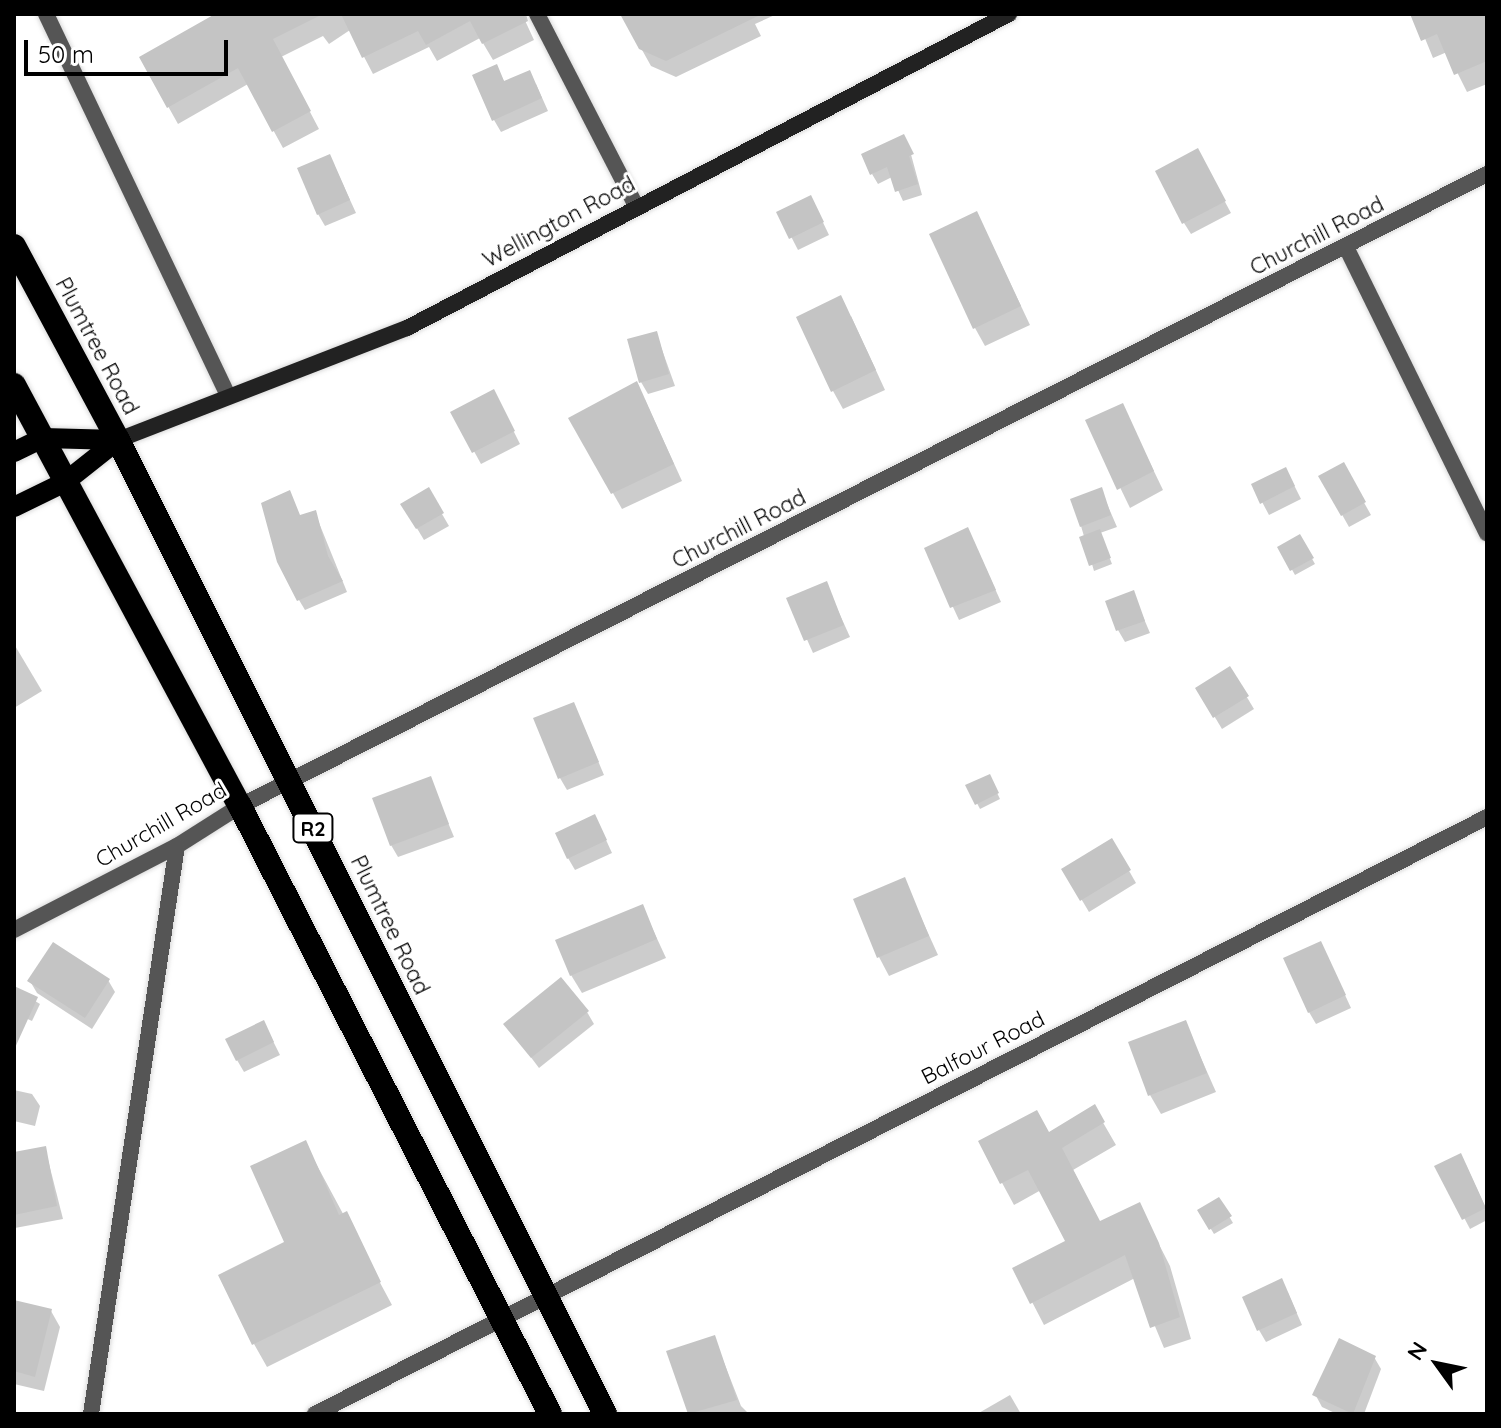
<!DOCTYPE html>
<style>
body{margin:0}
#map{position:relative;width:1501px;height:1428px;overflow:hidden;background:#fff;font-family:Quicksand,sans-serif}
div>[style]{position:absolute}
[style*='--x']{left:calc(var(--x)*1px);top:calc(var(--y)*1px);width:calc(var(--w)*1px);rotate:calc(var(--a)*1deg)}
.shadow>*{inset:0;background:#0003}
.building>*{inset:0;background:#c4c4c4}
.roads{filter:drop-shadow(0 0 2px #dbdbdb) drop-shadow(0 0 2px #dbdbdb)}
.street>*{height:16px;margin:-8px;padding:0 8px;transform-origin:8px;border-radius:8px;background:#555}
.secondary>*{height:16px;margin:-8px;padding:0 8px;transform-origin:8px;border-radius:8px;background:#222}
.primary>*{height:20px;margin:-10px;padding:0 10px;transform-origin:10px;border-radius:10px;background:#000}
.highway>*{height:24px;margin:-12px;padding:0 12px;transform-origin:12px;border-radius:12px;background:#000}
span{translate:-50% -50%;white-space:nowrap;text-align:center;line-height:1.15;-webkit-text-stroke:6px #fff;paint-order:stroke}
.shield-label span{padding:2px 6px;background:#fff;border:2px solid;border-radius:6px;-webkit-text-stroke-width:0}
.shield-label{font-size:20px;color:#000;font-weight:700}
.street-label{font-size:22px;color:#000}
.frame{position:absolute;inset:0;border:16px solid #000;pointer-events:none}
.north{position:absolute;left:1397px;top:1324px;width:80px;height:80px;-webkit-text-stroke:6px #fff;paint-order:stroke;rotate:303deg;font-size:22px;font-weight:700;line-height:32px;text-align:center;color:#000}
.north::after{content:'';display:block;margin:auto;width:28px;height:36px;background:#000;clip-path:polygon(50% 0,100% 100%,50% 72%,0 100%)}
.scale{position:absolute;left:24px;top:40px;width:204px;height:36px;box-sizing:border-box;border:4px solid #000;border-top:0;padding-left:10px;font-size:24px;line-height:28px;white-space:nowrap;color:#000;-webkit-text-stroke:6px #fff;paint-order:stroke}
</style>
<div id="map">
<div class="shadow">
<i style="clip-path:polygon(211px 14px,522px 14px,534px 40px,493px 60px,480px 38px,437px 61px,429px 47px,373px 74px,350px 30px,329px 44px,323px 36px,281px 57px,319px 129px,283px 148px,248px 84px,178px 124px,141px 58px,212px 18px)"></i>
<i style="clip-path:polygon(622px 14px,777px 14px,755px 24px,761px 36px,676px 77px,651px 66px)"></i>
<i style="clip-path:polygon(1415px 14px,1487px 14px,1487px 84px,1467px 92px,1447px 52px,1433px 58px)"></i>
<i style="clip-path:polygon(496px 66px,505px 83px,536px 84px,548px 111px,501px 132px,494px 120px)"></i>
<i style="clip-path:polygon(909px 147px,922px 195px,903px 201px,892px 177px,878px 184px,872px 174px)"></i>
<i style="clip-path:polygon(330px 156px,356px 213px,325px 226px,318px 214px)"></i>
<i style="clip-path:polygon(1204px 163px,1231px 213px,1191px 234px,1184px 223px)"></i>
<i style="clip-path:polygon(817px 210px,829px 235px,798px 250px,779px 213px)"></i>
<i style="clip-path:polygon(986px 232px,1030px 325px,985px 346px,975px 328px)"></i>
<i style="clip-path:polygon(851px 316px,885px 390px,843px 409px,833px 391px)"></i>
<i style="clip-path:polygon(656px 333px,675px 386px,648px 394px,641px 382px)"></i>
<i style="clip-path:polygon(645px 400px,682px 481px,622px 509px,571px 419px)"></i>
<i style="clip-path:polygon(500px 404px,520px 444px,481px 464px,453px 413px)"></i>
<i style="clip-path:polygon(1122px 405px,1163px 490px,1130px 508px,1088px 421px)"></i>
<i style="clip-path:polygon(1343px 465px,1371px 515px,1349px 527px,1321px 477px)"></i>
<i style="clip-path:polygon(1292px 481px,1301px 499px,1269px 515px,1253px 485px)"></i>
<i style="clip-path:polygon(428px 490px,449px 526px,424px 540px,403px 505px)"></i>
<i style="clip-path:polygon(1101px 490px,1117px 527px,1100px 533px,1112px 564px,1094px 571px,1081px 526px)"></i>
<i style="clip-path:polygon(315px 513px,347px 592px,305px 610px,299px 600px,301px 517px)"></i>
<i style="clip-path:polygon(1300px 537px,1315px 564px,1295px 575px,1280px 548px)"></i>
<i style="clip-path:polygon(974px 542px,1001px 602px,959px 620px,926px 549px)"></i>
<i style="clip-path:polygon(826px 584px,850px 637px,813px 653px,789px 599px)"></i>
<i style="clip-path:polygon(1133px 593px,1150px 633px,1125px 642px,1118px 630px)"></i>
<i style="clip-path:polygon(14px 644px,42px 691px,14px 708px)"></i>
<i style="clip-path:polygon(1230px 669px,1254px 709px,1222px 729px,1198px 689px)"></i>
<i style="clip-path:polygon(574px 704px,604px 775px,567px 790px,560px 778px)"></i>
<i style="clip-path:polygon(989px 776px,1000px 799px,980px 809px,968px 786px)"></i>
<i style="clip-path:polygon(430px 779px,454px 837px,398px 857px,391px 845px)"></i>
<i style="clip-path:polygon(601px 829px,612px 853px,575px 870px,568px 858px)"></i>
<i style="clip-path:polygon(1112px 841px,1136px 883px,1089px 912px,1064px 870px)"></i>
<i style="clip-path:polygon(904px 880px,938px 955px,889px 976px,879px 957px)"></i>
<i style="clip-path:polygon(642px 906px,666px 958px,582px 993px,571px 975px)"></i>
<i style="clip-path:polygon(1327px 956px,1351px 1008px,1316px 1024px,1309px 1012px)"></i>
<i style="clip-path:polygon(108px 980px,115px 992px,92px 1029px,37px 993px,30px 981px)"></i>
<i style="clip-path:polygon(14px 988px,40px 1004px,32px 1021px,14px 1013px)"></i>
<i style="clip-path:polygon(587px 1012px,594px 1024px,539px 1068px,506px 1024px)"></i>
<i style="clip-path:polygon(1185px 1022px,1216px 1092px,1161px 1114px,1150px 1095px)"></i>
<i style="clip-path:polygon(270px 1035px,280px 1055px,244px 1072px,237px 1060px)"></i>
<i style="clip-path:polygon(14px 1090px,32px 1094px,40px 1106px,35px 1126px,14px 1121px)"></i>
<i style="clip-path:polygon(1094px 1107px,1116px 1145px,1073px 1170px,1100px 1223px,1139px 1205px,1170px 1266px,1191px 1339px,1164px 1348px,1135px 1278px,1044px 1325px,1015px 1269px,1068px 1242px,1041px 1190px,1014px 1205px,980px 1142px,1049px 1135px)"></i>
<i style="clip-path:polygon(305px 1143px,392px 1305px,267px 1367px,254px 1344px,286px 1243px)"></i>
<i style="clip-path:polygon(45px 1148px,63px 1219px,15px 1228px,14px 1154px)"></i>
<i style="clip-path:polygon(1466px 1165px,1487px 1211px,1487px 1220px,1470px 1229px,1437px 1166px)"></i>
<i style="clip-path:polygon(1219px 1199px,1233px 1223px,1214px 1234px,1200px 1211px)"></i>
<i style="clip-path:polygon(1288px 1293px,1302px 1325px,1266px 1342px,1259px 1330px)"></i>
<i style="clip-path:polygon(14px 1302px,51px 1311px,60px 1327px,44px 1391px,14px 1384px)"></i>
<i style="clip-path:polygon(714px 1337px,741px 1406px,749px 1414px,690px 1414px,669px 1353px)"></i>
<i style="clip-path:polygon(1374px 1357px,1381px 1369px,1364px 1414px,1337px 1414px,1322px 1407px,1315px 1394px)"></i>
<i style="clip-path:polygon(1010px 1395px,1021px 1414px,977px 1414px)"></i>
</div>
<div class="building">
<i style="clip-path:polygon(215px 14px,323px 14px,273px 39px,311px 111px,272px 132px,238px 68px,167px 108px,139px 57px)"></i>
<i style="clip-path:polygon(341px 14px,526px 14px,528px 21px,482px 44px,470px 21px,426px 45px,418px 31px,362px 58px)"></i>
<i style="clip-path:polygon(620px 14px,762px 14px,666px 61px,639px 49px)"></i>
<i style="clip-path:polygon(1410px 14px,1487px 14px,1487px 61px,1454px 75px,1437px 34px,1421px 41px)"></i>
<i style="clip-path:polygon(497px 64px,504px 81px,530px 70px,542px 98px,492px 121px,472px 75px)"></i>
<i style="clip-path:polygon(904px 134px,914px 154px,909px 156px,918px 184px,895px 192px,887px 167px,870px 175px,861px 154px)"></i>
<i style="clip-path:polygon(1198px 148px,1226px 201px,1182px 224px,1155px 171px)"></i>
<i style="clip-path:polygon(330px 154px,350px 200px,317px 215px,297px 168px)"></i>
<i style="clip-path:polygon(811px 195px,824px 222px,789px 239px,776px 212px)"></i>
<i style="clip-path:polygon(977px 211px,1021px 306px,973px 329px,929px 234px)"></i>
<i style="clip-path:polygon(841px 295px,876px 370px,831px 392px,796px 317px)"></i>
<i style="clip-path:polygon(657px 331px,669px 374px,639px 383px,627px 339px)"></i>
<i style="clip-path:polygon(637px 381px,674px 464px,611px 494px,568px 418px)"></i>
<i style="clip-path:polygon(494px 389px,515px 431px,472px 453px,450px 412px)"></i>
<i style="clip-path:polygon(1123px 403px,1154px 471px,1117px 490px,1085px 420px)"></i>
<i style="clip-path:polygon(1344px 462px,1366px 502px,1341px 516px,1318px 476px)"></i>
<i style="clip-path:polygon(1286px 467px,1295px 486px,1260px 504px,1251px 484px)"></i>
<i style="clip-path:polygon(429px 487px,444px 513px,416px 529px,400px 504px)"></i>
<i style="clip-path:polygon(1102px 487px,1111px 515px,1080px 527px,1070px 499px)"></i>
<i style="clip-path:polygon(290px 490px,300px 515px,316px 510px,328px 556px,343px 581px,297px 601px,277px 562px,261px 503px)"></i>
<i style="clip-path:polygon(968px 527px,996px 590px,950px 608px,924px 548px)"></i>
<i style="clip-path:polygon(1100px 529px,1111px 558px,1089px 566px,1079px 537px)"></i>
<i style="clip-path:polygon(1300px 534px,1314px 558px,1290px 571px,1277px 547px)"></i>
<i style="clip-path:polygon(827px 581px,844px 625px,804px 641px,786px 598px)"></i>
<i style="clip-path:polygon(1134px 590px,1145px 621px,1116px 631px,1105px 601px)"></i>
<i style="clip-path:polygon(1230px 666px,1249px 696px,1213px 718px,1195px 688px)"></i>
<i style="clip-path:polygon(574px 702px,599px 762px,558px 779px,533px 718px)"></i>
<i style="clip-path:polygon(990px 774px,999px 793px,975px 805px,965px 785px)"></i>
<i style="clip-path:polygon(431px 776px,449px 824px,390px 846px,372px 798px)"></i>
<i style="clip-path:polygon(595px 814px,607px 840px,567px 859px,555px 833px)"></i>
<i style="clip-path:polygon(1112px 838px,1131px 870px,1080px 901px,1061px 869px)"></i>
<i style="clip-path:polygon(905px 877px,929px 936px,877px 958px,853px 899px)"></i>
<i style="clip-path:polygon(643px 904px,657px 939px,570px 976px,555px 940px)"></i>
<i style="clip-path:polygon(1321px 941px,1346px 995px,1308px 1013px,1283px 958px)"></i>
<i style="clip-path:polygon(53px 942px,110px 979px,85px 1018px,27px 981px)"></i>
<i style="clip-path:polygon(561px 977px,589px 1011px,531px 1058px,503px 1024px)"></i>
<i style="clip-path:polygon(14px 986px,38px 997px,14px 1050px)"></i>
<i style="clip-path:polygon(264px 1020px,274px 1042px,236px 1061px,225px 1039px)"></i>
<i style="clip-path:polygon(1186px 1020px,1207px 1073px,1148px 1096px,1128px 1042px)"></i>
<i style="clip-path:polygon(1095px 1104px,1105px 1122px,1062px 1148px,1100px 1221px,1140px 1202px,1159px 1243px,1180px 1317px,1150px 1328px,1125px 1255px,1030px 1304px,1012px 1268px,1065px 1241px,1028px 1170px,1000px 1184px,978px 1141px,1037px 1110px,1049px 1132px)"></i>
<i style="clip-path:polygon(306px 1140px,339px 1215px,347px 1211px,381px 1282px,252px 1345px,218px 1275px,284px 1242px,250px 1166px)"></i>
<i style="clip-path:polygon(46px 1146px,57px 1206px,14px 1215px,14px 1152px)"></i>
<i style="clip-path:polygon(1461px 1153px,1486px 1208px,1462px 1220px,1434px 1166px)"></i>
<i style="clip-path:polygon(1219px 1197px,1232px 1216px,1209px 1230px,1197px 1210px)"></i>
<i style="clip-path:polygon(1282px 1278px,1297px 1313px,1257px 1331px,1242px 1297px)"></i>
<i style="clip-path:polygon(14px 1300px,52px 1309px,35px 1377px,14px 1371px)"></i>
<i style="clip-path:polygon(715px 1335px,737px 1400px,688px 1414px,666px 1351px)"></i>
<i style="clip-path:polygon(1339px 1338px,1376px 1356px,1353px 1414px,1312px 1395px)"></i>
</div>
<div class="roads">
<div class="street">
<i style="--x:46;--y:14;--w:422;--a:64.5"></i>
<i style="--x:537;--y:14;--w:216;--a:62.7"></i>
<i style="--x:1346;--y:247;--w:319;--a:63.8"></i>
<i style="--x:14;--y:930;--w:183;--a:-27.3"></i>
<i style="--x:177;--y:846;--w:75;--a:-32.4"></i>
<i style="--x:240;--y:806;--w:1398;--a:-26.88"></i>
<i style="--x:91;--y:1414;--w:574;--a:-81.39"></i>
<i style="--x:315;--y:1414;--w:1315;--a:-26.99"></i>
</div>
<div class="secondary">
<i style="--x:118;--y:440;--w:310;--a:-21.2"></i>
<i style="--x:407;--y:328;--w:679;--a:-27.55"></i>
</div>
<div class="primary">
<i style="--x:14;--y:452;--w:32;--a:-26"></i>
<i style="--x:43;--y:438;--w:75;--a:1.5"></i>
<i style="--x:14;--y:507;--w:57;--a:-26.1"></i>
<i style="--x:65;--y:482;--w:68;--a:-38.4"></i>
</div>
<div class="highway">
<i style="--x:14;--y:246;--w:220;--a:61.8"></i>
<i style="--x:118;--y:440;--w:1089;--a:63.43"></i>
<i style="--x:14;--y:385;--w:478;--a:61.8"></i>
<i style="--x:240;--y:806;--w:682;--a:62.98"></i>
</div>
</div>
<div class="shield-label">
<span style="left:313px;top:828px">R2</span>
</div>
<div class="street-label">
<span style="left:559px;top:222px;rotate:-28deg">Wellington Road</span>
<span style="left:1317px;top:236px;rotate:-27deg">Churchill Road</span>
<span style="left:97px;top:346px;rotate:62deg">Plumtree Road</span>
<span style="left:739px;top:529px;rotate:-27deg">Churchill Road</span>
<span style="left:161px;top:825px;rotate:-30deg">Churchill Road</span>
<span style="left:390px;top:925px;rotate:64deg">Plumtree Road</span>
<span style="left:983px;top:1048px;rotate:-27deg">Balfour Road</span>
</div>
<div class="frame"></div>
<div class="north">N</div>
<div class="scale">50 m</div>
</div>
